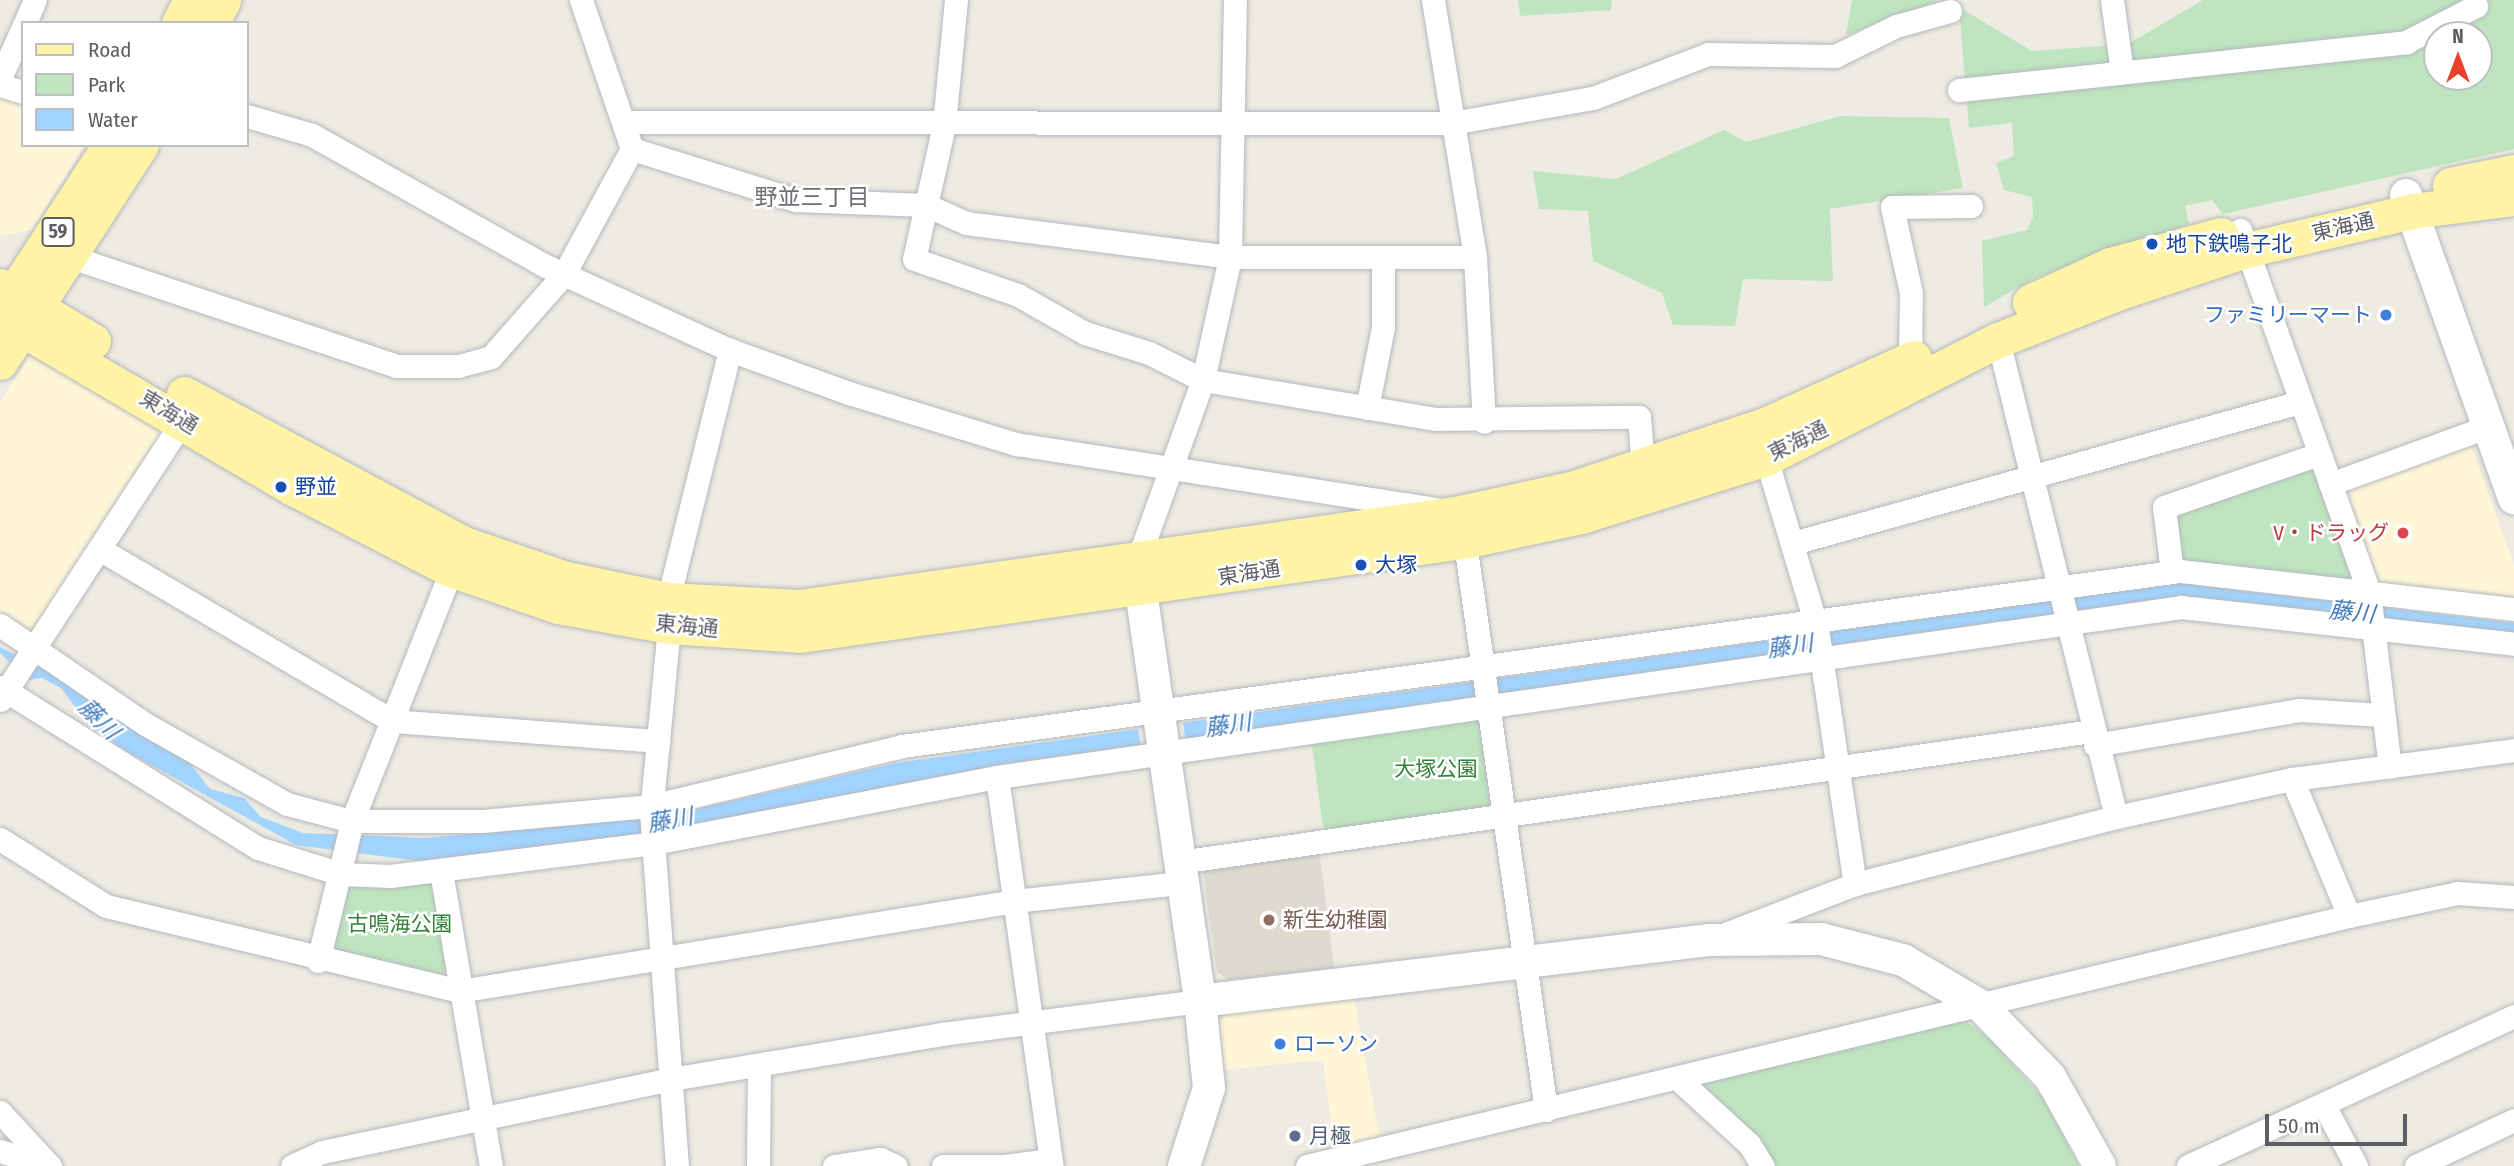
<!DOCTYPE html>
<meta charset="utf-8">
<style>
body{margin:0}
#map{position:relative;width:2514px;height:1166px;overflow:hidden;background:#edebe2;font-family:"Fira Sans Condensed","Noto Sans JP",sans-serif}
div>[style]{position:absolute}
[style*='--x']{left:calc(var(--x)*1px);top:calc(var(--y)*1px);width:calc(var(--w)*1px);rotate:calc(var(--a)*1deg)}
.commercial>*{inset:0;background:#fef6d7}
.education>*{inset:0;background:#dddad0}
.green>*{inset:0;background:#bee5bf}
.water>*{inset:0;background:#a1d4ff}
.pier>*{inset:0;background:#edebe2}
.roads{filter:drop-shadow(0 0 2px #b5b8bd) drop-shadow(0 0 2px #b5b8bd)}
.street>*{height:23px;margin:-11.5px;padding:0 11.5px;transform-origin:11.5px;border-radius:11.5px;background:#fff}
.secondary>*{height:32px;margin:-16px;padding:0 16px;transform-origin:16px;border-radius:16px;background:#fff}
.primary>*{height:35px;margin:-17.5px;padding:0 17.5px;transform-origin:17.5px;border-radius:17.5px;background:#fff3a6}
.dots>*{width:19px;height:19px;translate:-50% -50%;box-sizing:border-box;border:4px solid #fff;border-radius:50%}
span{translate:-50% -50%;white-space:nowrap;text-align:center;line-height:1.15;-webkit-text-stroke:5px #fff;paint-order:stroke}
.shield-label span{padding:2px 5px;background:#fff;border:2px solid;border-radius:5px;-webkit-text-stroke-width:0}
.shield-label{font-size:19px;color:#5b5e63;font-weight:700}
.street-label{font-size:21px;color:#5b5e63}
.transit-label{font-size:21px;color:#164399}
.left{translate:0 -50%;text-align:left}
.shop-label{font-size:21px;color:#366cbe}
.right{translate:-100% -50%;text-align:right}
.health-label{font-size:21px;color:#be3a42}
.park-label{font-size:21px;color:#348139}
.education-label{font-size:21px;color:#785e54}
.service-label{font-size:21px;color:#4e5e75}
.neighbourhood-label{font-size:23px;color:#6c7075}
.water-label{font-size:23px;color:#4079b9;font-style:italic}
.legend{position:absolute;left:21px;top:21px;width:228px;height:126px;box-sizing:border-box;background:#fff;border:2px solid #bdbfc1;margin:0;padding:9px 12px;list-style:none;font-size:21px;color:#5b5e63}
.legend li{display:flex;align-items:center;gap:14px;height:35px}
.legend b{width:35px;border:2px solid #bdbfc1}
.north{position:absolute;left:2423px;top:21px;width:70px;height:70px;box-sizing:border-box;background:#fff;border:2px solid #bdbfc1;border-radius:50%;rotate:0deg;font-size:19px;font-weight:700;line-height:28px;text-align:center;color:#5b5e63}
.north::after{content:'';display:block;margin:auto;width:24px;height:32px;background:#e9402d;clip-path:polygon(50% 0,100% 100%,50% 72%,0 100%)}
.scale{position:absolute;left:2265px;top:1114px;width:142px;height:32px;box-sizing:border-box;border:4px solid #5b5e63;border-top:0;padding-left:9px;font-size:21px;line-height:24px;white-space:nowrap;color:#5b5e63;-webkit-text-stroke:5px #fff;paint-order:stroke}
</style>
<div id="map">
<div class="commercial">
<i style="clip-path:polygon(0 96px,23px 102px,23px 145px,85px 145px,32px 230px,0 236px)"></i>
<i style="clip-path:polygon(43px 355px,164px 425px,166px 434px,36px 632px,26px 634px,0 617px,0 402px,29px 357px)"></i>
<i style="clip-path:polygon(2471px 445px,2514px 565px,2514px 601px,2384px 587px,2372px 579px,2341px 491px)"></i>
<i style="clip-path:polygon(1354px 998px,1380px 1141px,1335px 1152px,1323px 1060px,1223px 1070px,1217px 1026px,1226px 1014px)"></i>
</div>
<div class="education">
<i style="clip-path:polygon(1319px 850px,1334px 968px,1228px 980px,1217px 972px,1203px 872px,1208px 866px)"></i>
</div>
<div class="green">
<i style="clip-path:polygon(1518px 0,1612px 0,1611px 10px,1520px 16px)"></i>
<i style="clip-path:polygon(1852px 0,1940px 0,1846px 35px)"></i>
<i style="clip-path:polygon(evenodd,2203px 0,2514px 0,2514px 149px,2223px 214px,2212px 200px,2185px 206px,2189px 224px,2035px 278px,1984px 307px,1982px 241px,2027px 230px,2033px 217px,2032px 197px,2004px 190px,1996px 163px,2014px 156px,2012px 123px,1969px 128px,1959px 7px,2032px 51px,2128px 44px,2203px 0,2437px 35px,2479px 35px,2479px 77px,2437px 77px,2437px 35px)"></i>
<i style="clip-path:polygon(1841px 116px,1949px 118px,1963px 188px,1830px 209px,1833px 281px,1743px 279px,1735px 326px,1673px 325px,1662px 293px,1593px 261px,1588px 211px,1539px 209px,1533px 171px,1616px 179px,1724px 130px,1746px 142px)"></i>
<i style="clip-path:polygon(2316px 466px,2355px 574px,2347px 581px,2180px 563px,2176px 508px)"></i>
<i style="clip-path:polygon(1480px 715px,1493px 810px,1330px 833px,1323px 827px,1312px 746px,1318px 738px)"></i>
<i style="clip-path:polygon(355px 881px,438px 884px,451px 966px,441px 976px,338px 953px,333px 944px,347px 887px)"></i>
<i style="clip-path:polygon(1962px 1018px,1988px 1037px,2044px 1099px,2079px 1166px,1771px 1166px,1703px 1095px,1707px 1079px)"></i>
</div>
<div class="water">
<i style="clip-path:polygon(2179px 583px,2514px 623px,2514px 637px,2180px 599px,1003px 764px,661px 833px,442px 864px,296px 845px,126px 751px,88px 724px,61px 688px,42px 678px,29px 680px,0 653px,0 647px,77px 687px,185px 757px,210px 789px,244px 798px,261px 817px,303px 833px,424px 838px,662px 817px,896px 763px)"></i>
</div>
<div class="pier">
<i style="clip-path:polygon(1183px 722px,1186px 743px,1141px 748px,1138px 728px)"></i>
</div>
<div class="roads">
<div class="street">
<i style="--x:956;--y:0;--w:126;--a:95.5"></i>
<i style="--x:944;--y:125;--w:137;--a:102.6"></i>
<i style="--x:914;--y:259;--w:110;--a:19.1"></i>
<i style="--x:1018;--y:295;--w:77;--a:29.6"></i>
<i style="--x:1085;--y:333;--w:67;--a:17.4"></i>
<i style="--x:1149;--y:353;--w:60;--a:26.6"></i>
<i style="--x:1203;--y:380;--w:235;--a:9.5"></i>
<i style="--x:1435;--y:419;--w:204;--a:-0.6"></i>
<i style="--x:1639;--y:417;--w:51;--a:85.5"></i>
<i style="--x:1433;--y:0;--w:260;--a:80.7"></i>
<i style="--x:1475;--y:257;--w:165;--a:86.9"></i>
<i style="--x:2112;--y:0;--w:73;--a:82.1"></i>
<i style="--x:25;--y:23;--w:25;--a:-67"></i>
<i style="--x:0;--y:78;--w:56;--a:-65.7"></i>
<i style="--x:0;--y:85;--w:24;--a:17"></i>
<i style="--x:1959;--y:90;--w:450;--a:-6.1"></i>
<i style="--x:2406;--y:42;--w:79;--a:-27.2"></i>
<i style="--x:247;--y:116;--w:68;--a:16.3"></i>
<i style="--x:312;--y:135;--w:266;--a:29.3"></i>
<i style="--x:544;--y:265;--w:205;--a:24.6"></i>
<i style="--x:730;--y:350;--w:127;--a:19.9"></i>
<i style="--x:849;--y:393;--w:175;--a:17"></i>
<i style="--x:1016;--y:444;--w:424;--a:8.8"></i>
<i style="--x:626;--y:122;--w:826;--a:0.07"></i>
<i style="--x:1452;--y:123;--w:143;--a:-10.1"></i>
<i style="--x:1593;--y:98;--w:123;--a:-20.9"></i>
<i style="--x:1708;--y:54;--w:127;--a:0.9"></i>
<i style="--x:1835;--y:56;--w:68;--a:-26.2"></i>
<i style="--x:1896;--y:26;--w:56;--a:-15.5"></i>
<i style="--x:632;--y:149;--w:172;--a:17.3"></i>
<i style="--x:796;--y:200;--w:130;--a:2.2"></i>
<i style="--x:926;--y:205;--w:44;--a:24.2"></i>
<i style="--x:966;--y:223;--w:266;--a:7.3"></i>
<i style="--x:1230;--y:257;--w:245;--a:0"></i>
<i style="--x:2240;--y:230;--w:384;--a:70.4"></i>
<i style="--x:2369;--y:592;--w:176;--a:83.2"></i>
<i style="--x:61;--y:247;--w:29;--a:31"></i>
<i style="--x:86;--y:262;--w:327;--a:18.5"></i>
<i style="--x:396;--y:366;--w:62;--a:0"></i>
<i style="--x:458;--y:366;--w:34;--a:-15"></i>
<i style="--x:491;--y:357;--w:111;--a:-48.7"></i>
<i style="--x:564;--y:274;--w:142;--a:-61.5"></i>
<i style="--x:632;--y:149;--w:157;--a:-108.9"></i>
<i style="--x:1998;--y:340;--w:491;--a:76.1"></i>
<i style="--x:1910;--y:361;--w:68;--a:-89.2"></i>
<i style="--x:1911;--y:293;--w:88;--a:-102.5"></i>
<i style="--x:1892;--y:207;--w:79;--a:-0.7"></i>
<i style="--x:1367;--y:408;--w:83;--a:-78.8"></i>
<i style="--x:1383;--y:327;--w:69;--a:-90"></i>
<i style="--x:1766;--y:458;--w:177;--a:73.3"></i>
<i style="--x:1817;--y:628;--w:259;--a:81.6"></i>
<i style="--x:2330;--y:484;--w:169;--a:-20"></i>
<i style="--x:1463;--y:529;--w:587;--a:81.87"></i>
<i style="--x:1793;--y:543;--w:526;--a:-15.54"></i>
<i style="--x:101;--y:550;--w:338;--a:30.4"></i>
<i style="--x:392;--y:721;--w:267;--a:4.3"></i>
<i style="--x:658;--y:741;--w:116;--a:-84.5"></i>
<i style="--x:1137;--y:562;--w:194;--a:-70.1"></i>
<i style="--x:1203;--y:380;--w:126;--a:-77.6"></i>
<i style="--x:1230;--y:257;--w:257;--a:-88.9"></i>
<i style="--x:2172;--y:572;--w:65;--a:-97"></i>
<i style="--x:2164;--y:507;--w:164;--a:-18.9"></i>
<i style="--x:668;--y:600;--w:258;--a:-76.1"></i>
<i style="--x:0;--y:625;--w:176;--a:34.3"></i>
<i style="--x:145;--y:724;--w:163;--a:29.4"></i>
<i style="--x:287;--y:804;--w:67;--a:14.7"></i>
<i style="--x:352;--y:821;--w:130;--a:0"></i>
<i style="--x:482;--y:821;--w:170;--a:-5.1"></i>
<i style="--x:651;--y:806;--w:258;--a:-13.4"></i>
<i style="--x:902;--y:746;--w:1290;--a:-7.8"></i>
<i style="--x:2180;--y:571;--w:336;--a:6.5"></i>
<i style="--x:0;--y:687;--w:304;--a:32"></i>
<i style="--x:258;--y:848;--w:87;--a:17.4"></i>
<i style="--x:341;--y:874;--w:49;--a:2.3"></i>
<i style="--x:390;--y:876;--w:266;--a:-7.1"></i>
<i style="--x:654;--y:843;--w:349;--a:-10.9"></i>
<i style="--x:997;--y:777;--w:1196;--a:-8.17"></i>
<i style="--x:2181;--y:607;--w:335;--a:6.3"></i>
<i style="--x:0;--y:700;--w:343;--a:-56.8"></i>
<i style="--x:658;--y:741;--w:71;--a:95.6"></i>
<i style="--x:651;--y:812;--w:355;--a:85.8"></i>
<i style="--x:2095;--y:745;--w:208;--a:-9.7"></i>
<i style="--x:2300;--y:710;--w:83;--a:3.4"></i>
<i style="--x:997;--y:777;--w:393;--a:82"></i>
<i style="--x:2292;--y:779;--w:148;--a:67.4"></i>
<i style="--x:0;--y:839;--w:125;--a:32.3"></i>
<i style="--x:106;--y:906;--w:363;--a:13.5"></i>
<i style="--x:459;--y:991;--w:562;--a:-9.21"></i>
<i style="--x:1014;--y:901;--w:168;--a:-6.2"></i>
<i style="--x:1179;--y:862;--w:921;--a:-8.17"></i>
<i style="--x:441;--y:871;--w:299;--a:80.4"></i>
<i style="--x:1725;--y:934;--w:139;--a:-21"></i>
<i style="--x:1855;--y:884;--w:269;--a:-14.4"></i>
<i style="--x:2116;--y:817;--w:180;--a:-12.2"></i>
<i style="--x:2292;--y:779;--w:224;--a:-7.4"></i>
<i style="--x:318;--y:961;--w:144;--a:-76.3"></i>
<i style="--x:352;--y:821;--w:283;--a:-68.4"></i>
<i style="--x:1677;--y:1078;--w:98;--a:42.5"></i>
<i style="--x:1749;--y:1144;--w:26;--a:58"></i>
<i style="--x:2324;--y:1105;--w:69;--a:62.3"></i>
<i style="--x:0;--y:1112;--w:74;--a:47.2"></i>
<i style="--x:0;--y:1151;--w:49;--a:16.6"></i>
<i style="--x:292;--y:1166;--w:33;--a:-25"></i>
<i style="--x:322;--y:1152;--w:357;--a:-11.8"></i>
<i style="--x:671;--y:1079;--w:275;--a:-9.4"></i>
<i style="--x:942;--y:1034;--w:260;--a:-7.3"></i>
<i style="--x:758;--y:1166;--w:100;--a:-89.4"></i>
<i style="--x:834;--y:1166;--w:47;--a:-8.7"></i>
<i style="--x:880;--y:1159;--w:17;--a:24"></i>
<i style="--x:943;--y:1166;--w:55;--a:0"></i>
<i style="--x:1004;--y:1166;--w:47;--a:-7.3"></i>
<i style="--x:1307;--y:1166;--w:1072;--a:-13.49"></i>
<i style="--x:2349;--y:916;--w:110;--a:-12"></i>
<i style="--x:2457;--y:893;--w:57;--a:4"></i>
<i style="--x:2188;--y:1166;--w:359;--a:-24.7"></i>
<i style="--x:2416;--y:1166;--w:108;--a:-25.1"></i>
</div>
<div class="secondary">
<i style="--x:2406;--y:195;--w:322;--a:70.4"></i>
<i style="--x:1137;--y:563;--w:443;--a:81.8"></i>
<i style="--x:1200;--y:1001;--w:514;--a:-6.82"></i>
<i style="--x:1710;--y:940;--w:111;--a:-0.5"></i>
<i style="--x:1821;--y:939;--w:85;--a:14.4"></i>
<i style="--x:1903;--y:960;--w:91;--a:30.5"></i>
<i style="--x:1981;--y:1006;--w:99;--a:45.8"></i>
<i style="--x:2050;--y:1077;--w:102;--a:60.7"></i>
<i style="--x:1184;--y:1166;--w:82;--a:-72.2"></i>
<i style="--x:1209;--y:1088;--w:87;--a:-95.9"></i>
</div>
<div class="primary">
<i style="--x:179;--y:23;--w:26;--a:-62"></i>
<i style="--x:211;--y:23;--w:26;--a:-62"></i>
<i style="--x:2450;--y:185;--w:65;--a:-11.5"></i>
<i style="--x:0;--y:286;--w:108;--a:30.6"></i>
<i style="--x:2030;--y:302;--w:88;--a:-24.8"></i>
<i style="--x:2110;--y:265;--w:115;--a:-15.1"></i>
<i style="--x:2;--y:311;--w:198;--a:-57"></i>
<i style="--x:0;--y:316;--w:340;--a:30.4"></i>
<i style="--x:293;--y:488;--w:177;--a:27.3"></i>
<i style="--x:450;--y:569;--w:114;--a:18.9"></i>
<i style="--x:558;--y:606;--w:113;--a:10.2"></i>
<i style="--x:669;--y:626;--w:131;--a:3.9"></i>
<i style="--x:800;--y:635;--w:676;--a:-8.08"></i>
<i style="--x:1469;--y:540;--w:115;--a:-12.1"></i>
<i style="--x:1581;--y:516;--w:194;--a:-17.4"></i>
<i style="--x:1766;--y:458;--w:260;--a:-27"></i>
<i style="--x:1998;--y:340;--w:131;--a:-21.5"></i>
<i style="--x:2120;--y:292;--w:133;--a:-18.4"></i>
<i style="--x:2246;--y:250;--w:171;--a:-13.2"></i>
<i style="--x:2412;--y:211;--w:103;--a:-7.3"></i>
<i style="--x:0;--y:362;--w:259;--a:-57"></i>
<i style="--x:184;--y:394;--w:318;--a:28.2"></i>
<i style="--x:464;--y:544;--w:108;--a:18.9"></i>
<i style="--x:566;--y:579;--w:104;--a:11.6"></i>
<i style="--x:668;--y:600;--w:131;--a:3.1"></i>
<i style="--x:799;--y:607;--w:663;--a:-8.07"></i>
<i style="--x:1455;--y:514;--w:122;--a:-12.3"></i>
<i style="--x:1574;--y:488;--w:203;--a:-18.3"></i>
<i style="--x:1767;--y:424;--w:161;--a:-24.2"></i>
</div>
</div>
<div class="dots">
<i style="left:2152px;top:244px;background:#1a4fb4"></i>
<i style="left:2386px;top:315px;background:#3f7fe0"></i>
<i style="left:281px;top:487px;background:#1a4fb4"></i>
<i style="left:2403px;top:533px;background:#e0444e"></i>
<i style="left:1361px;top:565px;background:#1a4fb4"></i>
<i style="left:1269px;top:920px;background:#8d6e63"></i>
<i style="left:1280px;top:1044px;background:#3f7fe0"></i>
<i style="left:1295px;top:1136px;background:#5c6f8a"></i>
</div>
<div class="shield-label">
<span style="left:58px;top:232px">59</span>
</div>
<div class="street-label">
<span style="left:2343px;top:227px;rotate:-13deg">東海通</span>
<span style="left:169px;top:412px;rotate:31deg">東海通</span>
<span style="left:1798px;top:441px;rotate:-26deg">東海通</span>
<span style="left:1249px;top:573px;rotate:-9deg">東海通</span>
<span style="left:687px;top:626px;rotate:6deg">東海通</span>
</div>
<div class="transit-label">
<span class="left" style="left:2166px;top:244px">地下鉄鳴子北</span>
<span class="left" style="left:295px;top:487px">野並</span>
<span class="left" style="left:1375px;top:565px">大塚</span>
</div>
<div class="shop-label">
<span class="right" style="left:2372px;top:315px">ファミリーマート</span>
<span class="left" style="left:1294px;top:1044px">ローソン</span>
</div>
<div class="health-label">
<span class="right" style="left:2389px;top:533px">V・ドラッグ</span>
</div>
<div class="park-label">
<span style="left:1436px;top:769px">大塚公園</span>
<span style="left:400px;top:924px">古鳴海公園</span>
</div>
<div class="education-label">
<span class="left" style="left:1283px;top:920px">新生幼稚園</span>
</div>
<div class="service-label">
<span class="left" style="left:1309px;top:1136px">月極</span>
</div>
<div class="neighbourhood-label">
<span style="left:812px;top:197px">野並三丁目</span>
</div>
<div class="water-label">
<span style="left:2352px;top:612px;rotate:6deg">藤川</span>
<span style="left:1790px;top:646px;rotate:-8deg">藤川</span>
<span style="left:99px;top:719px;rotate:45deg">藤川</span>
<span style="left:1228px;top:725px;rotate:-8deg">藤川</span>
<span style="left:670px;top:820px;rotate:-10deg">藤川</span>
</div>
<ul class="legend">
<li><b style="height:9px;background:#fff3a6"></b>Road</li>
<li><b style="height:19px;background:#bee5bf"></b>Park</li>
<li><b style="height:19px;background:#a1d4ff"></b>Water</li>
</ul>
<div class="north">N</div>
<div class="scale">50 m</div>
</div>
